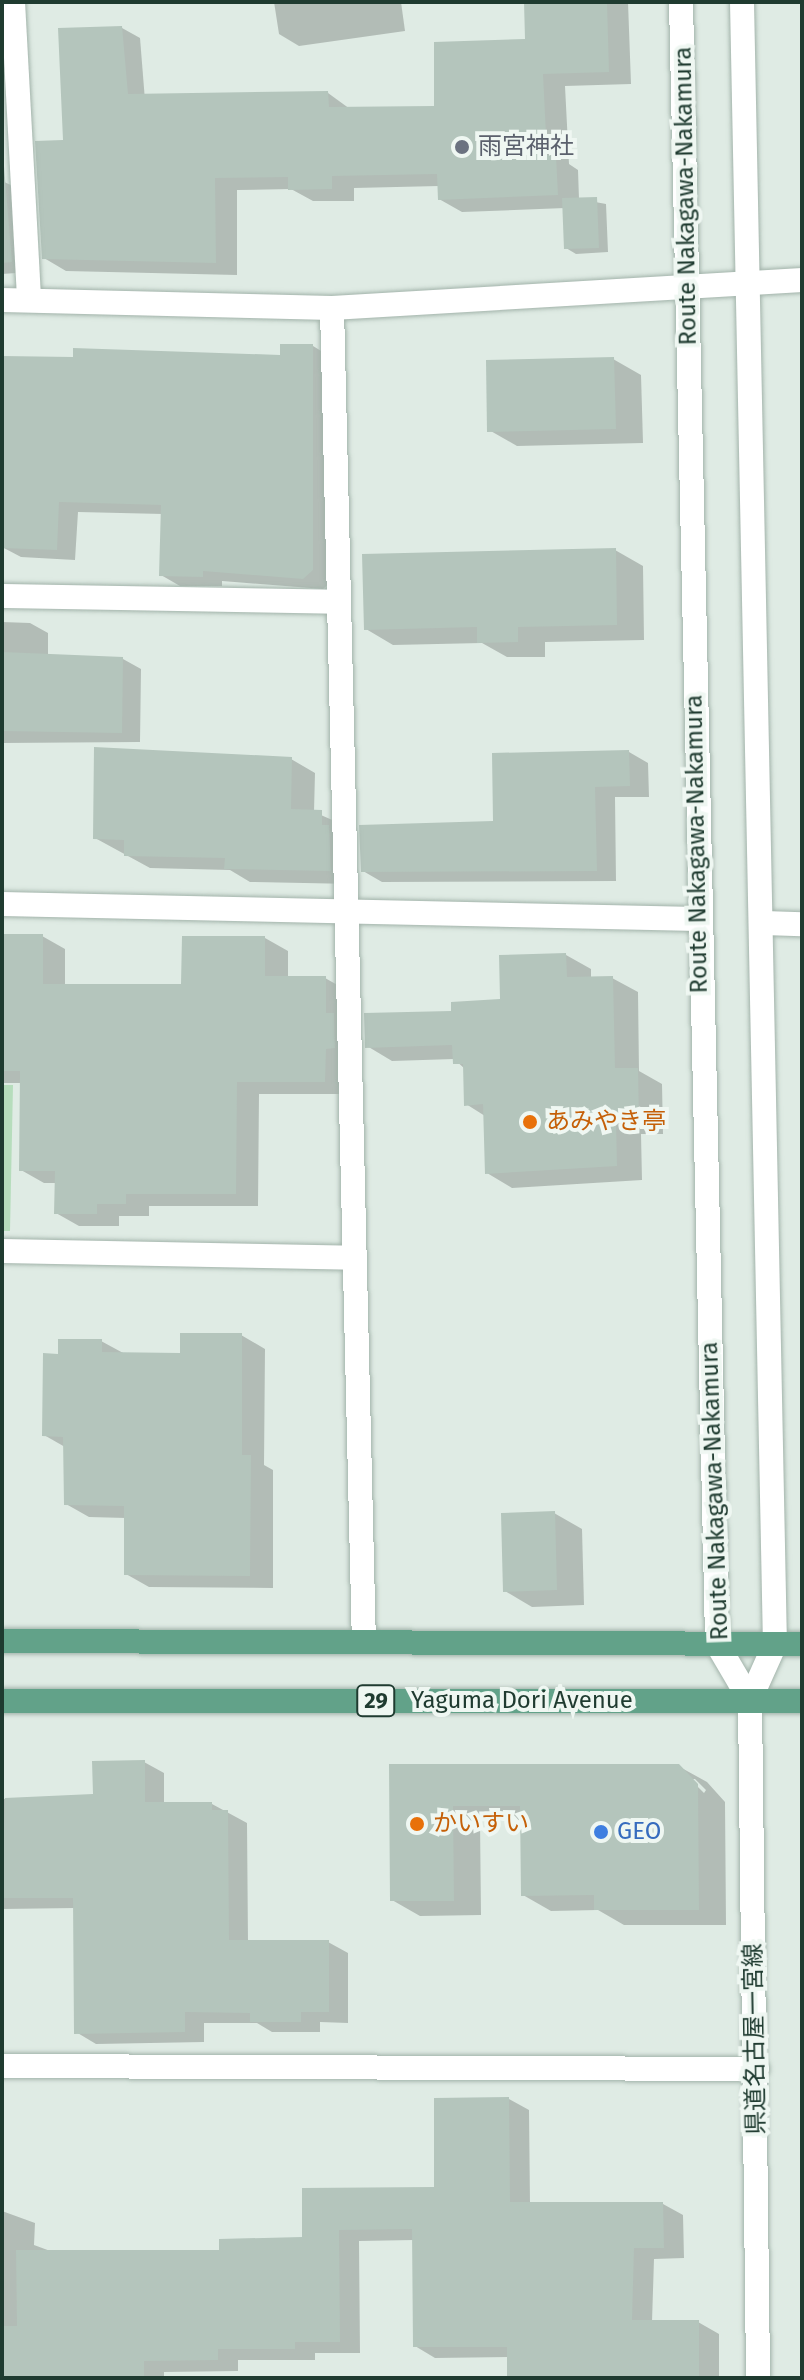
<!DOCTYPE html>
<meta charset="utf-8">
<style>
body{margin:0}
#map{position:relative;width:804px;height:2380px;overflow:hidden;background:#dfebe4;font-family:"Fira Sans","Noto Sans JP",sans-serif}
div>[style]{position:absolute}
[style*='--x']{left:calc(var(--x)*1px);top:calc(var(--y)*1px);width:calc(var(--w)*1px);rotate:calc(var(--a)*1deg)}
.green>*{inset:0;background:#b6ddbc}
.shadow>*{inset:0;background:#0003}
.building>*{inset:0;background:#b4c5bc}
.roads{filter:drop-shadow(0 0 2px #a2b3aa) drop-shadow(0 0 2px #a2b3aa)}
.street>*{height:24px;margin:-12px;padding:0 12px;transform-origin:12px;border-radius:12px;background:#fff}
.secondary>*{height:24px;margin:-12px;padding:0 12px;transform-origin:12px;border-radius:12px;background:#fff}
.primary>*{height:24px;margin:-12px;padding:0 12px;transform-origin:12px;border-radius:12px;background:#62a289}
.dots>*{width:22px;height:22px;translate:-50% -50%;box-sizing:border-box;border:4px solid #eff7f2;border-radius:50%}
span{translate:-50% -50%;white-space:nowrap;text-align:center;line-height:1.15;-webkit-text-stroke:8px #eff7f2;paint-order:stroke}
.shield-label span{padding:2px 6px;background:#eff7f2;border:2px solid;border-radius:6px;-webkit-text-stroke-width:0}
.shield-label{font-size:22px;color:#1f3b30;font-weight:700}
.worship-label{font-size:24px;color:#5b616d}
.left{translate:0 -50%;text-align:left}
.street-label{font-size:24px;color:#1f3b30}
.food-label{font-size:24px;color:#c56008}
.shop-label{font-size:24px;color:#366cbe}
.frame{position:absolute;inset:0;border:4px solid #1f3b30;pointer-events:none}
</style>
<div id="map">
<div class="green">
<i style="clip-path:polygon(2px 1085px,13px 1085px,10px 1231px,2px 1231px)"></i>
</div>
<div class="shadow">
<i style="clip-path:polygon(274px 2px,401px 2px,405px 31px,299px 46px,279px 34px)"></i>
<i style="clip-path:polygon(526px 2px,628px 2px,631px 84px,565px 86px,569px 164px,578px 170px,579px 199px,606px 204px,608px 252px,576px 254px,566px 248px,565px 208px,462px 212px,439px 199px,439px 186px,354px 188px,354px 201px,313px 201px,291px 189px,237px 190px,237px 275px,66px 271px,44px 258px,328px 93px,350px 109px,436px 107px,527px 41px)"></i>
<i style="clip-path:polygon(122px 28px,140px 38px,146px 113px,81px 116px)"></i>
<i style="clip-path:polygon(2px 181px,26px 192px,30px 272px,2px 274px)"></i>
<i style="clip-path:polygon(313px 346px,331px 357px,332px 581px,323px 589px,222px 581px,222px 586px,180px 586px,161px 575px,163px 514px,78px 512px,75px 560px,21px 557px,2px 547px,2px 358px,282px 357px)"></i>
<i style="clip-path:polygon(613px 359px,641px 375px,643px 443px,517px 446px,489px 430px)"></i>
<i style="clip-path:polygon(615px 550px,643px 566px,644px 640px,545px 642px,545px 657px,507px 657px,482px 643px,393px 645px,366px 629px)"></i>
<i style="clip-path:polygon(2px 622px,30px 623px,48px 633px,48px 656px,123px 659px,141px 669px,140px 742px,2px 743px)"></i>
<i style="clip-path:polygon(629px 752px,648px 763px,649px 797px,615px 797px,616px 881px,382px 882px,363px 871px,495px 823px)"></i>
<i style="clip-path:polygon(291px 759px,315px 773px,314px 812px,346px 826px,354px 884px,250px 882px,230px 870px,150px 868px,95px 838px)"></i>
<i style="clip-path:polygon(2px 936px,42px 936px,65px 949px,65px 986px,183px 986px,265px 938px,288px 951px,288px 978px,325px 978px,348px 991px,348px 1094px,259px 1094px,258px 1206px,149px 1206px,149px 1216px,119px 1216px,119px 1226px,79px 1226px,56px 1213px,57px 1183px,44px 1183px,21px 1170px,22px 1083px,2px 1083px)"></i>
<i style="clip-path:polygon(566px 955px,591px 969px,591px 978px,612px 978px,638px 992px,639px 1071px,662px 1084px,663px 1134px,641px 1134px,642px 1180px,512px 1188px,487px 1173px,485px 1116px,466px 1104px,465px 1069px,454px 1059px,392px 1061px,367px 1046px,453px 1013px,502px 1001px)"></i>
<i style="clip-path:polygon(241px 1335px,265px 1349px,264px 1465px,273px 1470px,273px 1588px,149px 1587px,126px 1574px,126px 1518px,89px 1517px,66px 1504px,65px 1447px,44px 1435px,60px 1356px,101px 1341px,125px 1354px,182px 1355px)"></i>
<i style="clip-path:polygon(554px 1513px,582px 1529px,584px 1605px,532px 1607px,505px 1591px)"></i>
<i style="clip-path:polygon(144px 1762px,164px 1773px,164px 1804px,212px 1804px,247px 1823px,248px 1942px,328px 1942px,348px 1953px,348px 2023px,320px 2022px,320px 2032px,272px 2032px,257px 2023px,204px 2023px,204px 2042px,96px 2044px,76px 2032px,75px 1908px,2px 1909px,2px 1799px,95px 1795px)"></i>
<i style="clip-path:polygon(evenodd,391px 1766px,678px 1766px,707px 1782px,725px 1802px,726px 1925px,624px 1925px,598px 1910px,551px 1911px,523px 1895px,522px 1820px,480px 1821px,481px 1915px,420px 1916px,392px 1900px,391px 1766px,690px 1779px,695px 1779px,706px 1790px,704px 1793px,690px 1779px)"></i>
<i style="clip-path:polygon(509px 2099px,529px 2110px,530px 2204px,663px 2204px,683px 2215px,684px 2258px,654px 2259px,652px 2322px,698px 2322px,719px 2334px,719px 2378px,512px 2378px,509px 2357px,435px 2358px,415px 2346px,414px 2240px,359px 2241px,360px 2353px,315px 2353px,315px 2360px,238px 2360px,238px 2371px,164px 2372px,164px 2378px,2px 2378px,2px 2169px,2px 2211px,35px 2223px,34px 2245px,53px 2252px,221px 2252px,304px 2239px,436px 2189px)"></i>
</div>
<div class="building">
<i style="clip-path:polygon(524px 2px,607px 2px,609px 72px,543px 74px,547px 155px,556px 155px,558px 195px,438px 200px,437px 174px,332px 176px,332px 189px,288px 190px,288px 177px,215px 178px,216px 263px,42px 259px,35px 141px,63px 140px,58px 28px,122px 26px,128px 94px,328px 91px,329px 107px,434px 106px,434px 42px,525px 39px)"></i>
<i style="clip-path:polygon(2px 142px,12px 262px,2px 263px)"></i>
<i style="clip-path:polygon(597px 197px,599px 248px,564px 249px,562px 198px)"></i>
<i style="clip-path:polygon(280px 344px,313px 344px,313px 570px,303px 579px,203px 571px,203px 577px,159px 576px,161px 505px,59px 502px,57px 550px,2px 548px,2px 356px,73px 357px,73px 348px,280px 355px)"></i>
<i style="clip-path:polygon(614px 357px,616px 429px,487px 432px,486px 360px)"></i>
<i style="clip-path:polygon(616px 548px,617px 625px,518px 627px,518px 642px,477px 643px,477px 627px,364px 630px,362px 554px)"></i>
<i style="clip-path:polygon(2px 652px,123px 657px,122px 733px,2px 731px)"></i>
<i style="clip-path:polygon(94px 747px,292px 757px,291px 809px,322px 810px,322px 825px,329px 825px,331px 871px,224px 869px,225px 858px,124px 856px,124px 840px,93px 839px)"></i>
<i style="clip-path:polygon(629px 750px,630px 786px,595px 787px,597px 871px,361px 872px,359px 825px,493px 821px,492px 753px)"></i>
<i style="clip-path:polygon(2px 934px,43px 934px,43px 984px,181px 984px,182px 936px,265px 936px,265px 976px,326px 976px,326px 1013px,334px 1013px,335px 1048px,326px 1049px,325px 1082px,237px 1082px,236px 1194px,126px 1194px,126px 1204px,97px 1204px,97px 1214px,54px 1214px,55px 1171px,19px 1171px,20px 1071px,2px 1071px)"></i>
<i style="clip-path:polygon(566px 953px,567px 977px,613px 976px,615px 1068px,638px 1068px,639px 1121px,616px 1121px,617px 1166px,485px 1174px,483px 1104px,464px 1106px,463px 1064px,453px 1064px,452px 1045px,365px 1048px,364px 1013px,451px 1011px,451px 1002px,500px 999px,499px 955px)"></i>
<i style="clip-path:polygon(180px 1333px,242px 1333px,242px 1455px,251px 1455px,250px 1576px,124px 1575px,124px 1506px,64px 1505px,63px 1437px,42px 1436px,43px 1353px,58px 1354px,58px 1339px,102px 1339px,102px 1352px,180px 1353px)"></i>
<i style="clip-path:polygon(555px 1511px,557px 1590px,503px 1592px,501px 1513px)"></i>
<i style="clip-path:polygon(145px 1760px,145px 1802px,212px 1802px,212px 1810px,228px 1810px,229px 1940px,329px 1940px,329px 2012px,301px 2012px,301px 2022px,250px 2022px,250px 2013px,185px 2012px,185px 2032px,74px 2034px,73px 1898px,2px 1898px,5px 1798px,93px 1794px,92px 1761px)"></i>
<i style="clip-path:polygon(389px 1764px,679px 1764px,698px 1784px,699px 1910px,594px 1910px,594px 1895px,521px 1896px,520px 1806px,453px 1806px,454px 1901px,390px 1901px)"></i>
<i style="clip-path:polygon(509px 2097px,510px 2202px,663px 2202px,664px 2248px,634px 2248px,632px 2320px,699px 2320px,699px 2378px,507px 2378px,507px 2347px,413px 2347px,412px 2229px,339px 2230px,340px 2342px,295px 2342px,295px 2349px,218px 2349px,218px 2360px,144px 2361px,144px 2378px,2px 2377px,2px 2326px,17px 2326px,16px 2250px,219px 2250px,219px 2239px,302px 2237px,302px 2188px,434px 2187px,434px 2098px)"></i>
</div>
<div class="roads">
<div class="street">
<i style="--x:13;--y:2;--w:298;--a:86.9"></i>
<i style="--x:2;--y:300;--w:330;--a:1.4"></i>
<i style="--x:332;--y:308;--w:471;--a:-3.4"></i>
<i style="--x:332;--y:308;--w:1334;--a:88.63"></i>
<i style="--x:2;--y:596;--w:337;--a:1"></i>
<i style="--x:2;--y:904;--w:696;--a:1.23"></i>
<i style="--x:764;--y:923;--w:38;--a:2"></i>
<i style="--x:2;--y:1251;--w:353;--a:1.1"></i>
<i style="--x:2;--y:2066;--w:755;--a:0.23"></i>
</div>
<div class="secondary">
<i style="--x:681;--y:2;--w:1642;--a:88.74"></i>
<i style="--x:717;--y:1644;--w:65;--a:59.5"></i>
<i style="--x:742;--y:2;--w:1642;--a:88.85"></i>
<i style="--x:775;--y:1644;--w:61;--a:114.1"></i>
<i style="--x:750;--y:1700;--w:678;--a:89.32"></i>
</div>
<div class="primary">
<i style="--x:2;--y:1641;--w:800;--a:0.21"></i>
<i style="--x:2;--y:1701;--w:800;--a:0"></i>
</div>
</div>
<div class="dots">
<i style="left:462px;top:147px;background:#6b7280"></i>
<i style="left:530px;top:1122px;background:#e8710a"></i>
<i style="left:417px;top:1824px;background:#e8710a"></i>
<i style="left:601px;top:1832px;background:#3f7fe0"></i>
</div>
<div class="shield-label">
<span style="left:376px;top:1701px">29</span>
</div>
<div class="worship-label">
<span class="left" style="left:478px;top:147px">雨宮神社</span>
</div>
<div class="street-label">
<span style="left:686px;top:196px;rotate:-91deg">Route Nakagawa-Nakamura</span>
<span style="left:697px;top:844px;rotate:-91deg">Route Nakagawa-Nakamura</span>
<span style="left:715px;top:1491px;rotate:-92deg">Route Nakagawa-Nakamura</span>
<span style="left:522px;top:1701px">Yaguma Dori Avenue</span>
<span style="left:755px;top:2039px;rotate:-91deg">県道名古屋一宮線</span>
</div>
<div class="food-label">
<span class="left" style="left:546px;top:1122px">あみやき亭</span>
<span class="left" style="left:433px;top:1824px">かいすい</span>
</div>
<div class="shop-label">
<span class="left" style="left:617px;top:1832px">GEO</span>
</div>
<div class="frame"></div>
</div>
